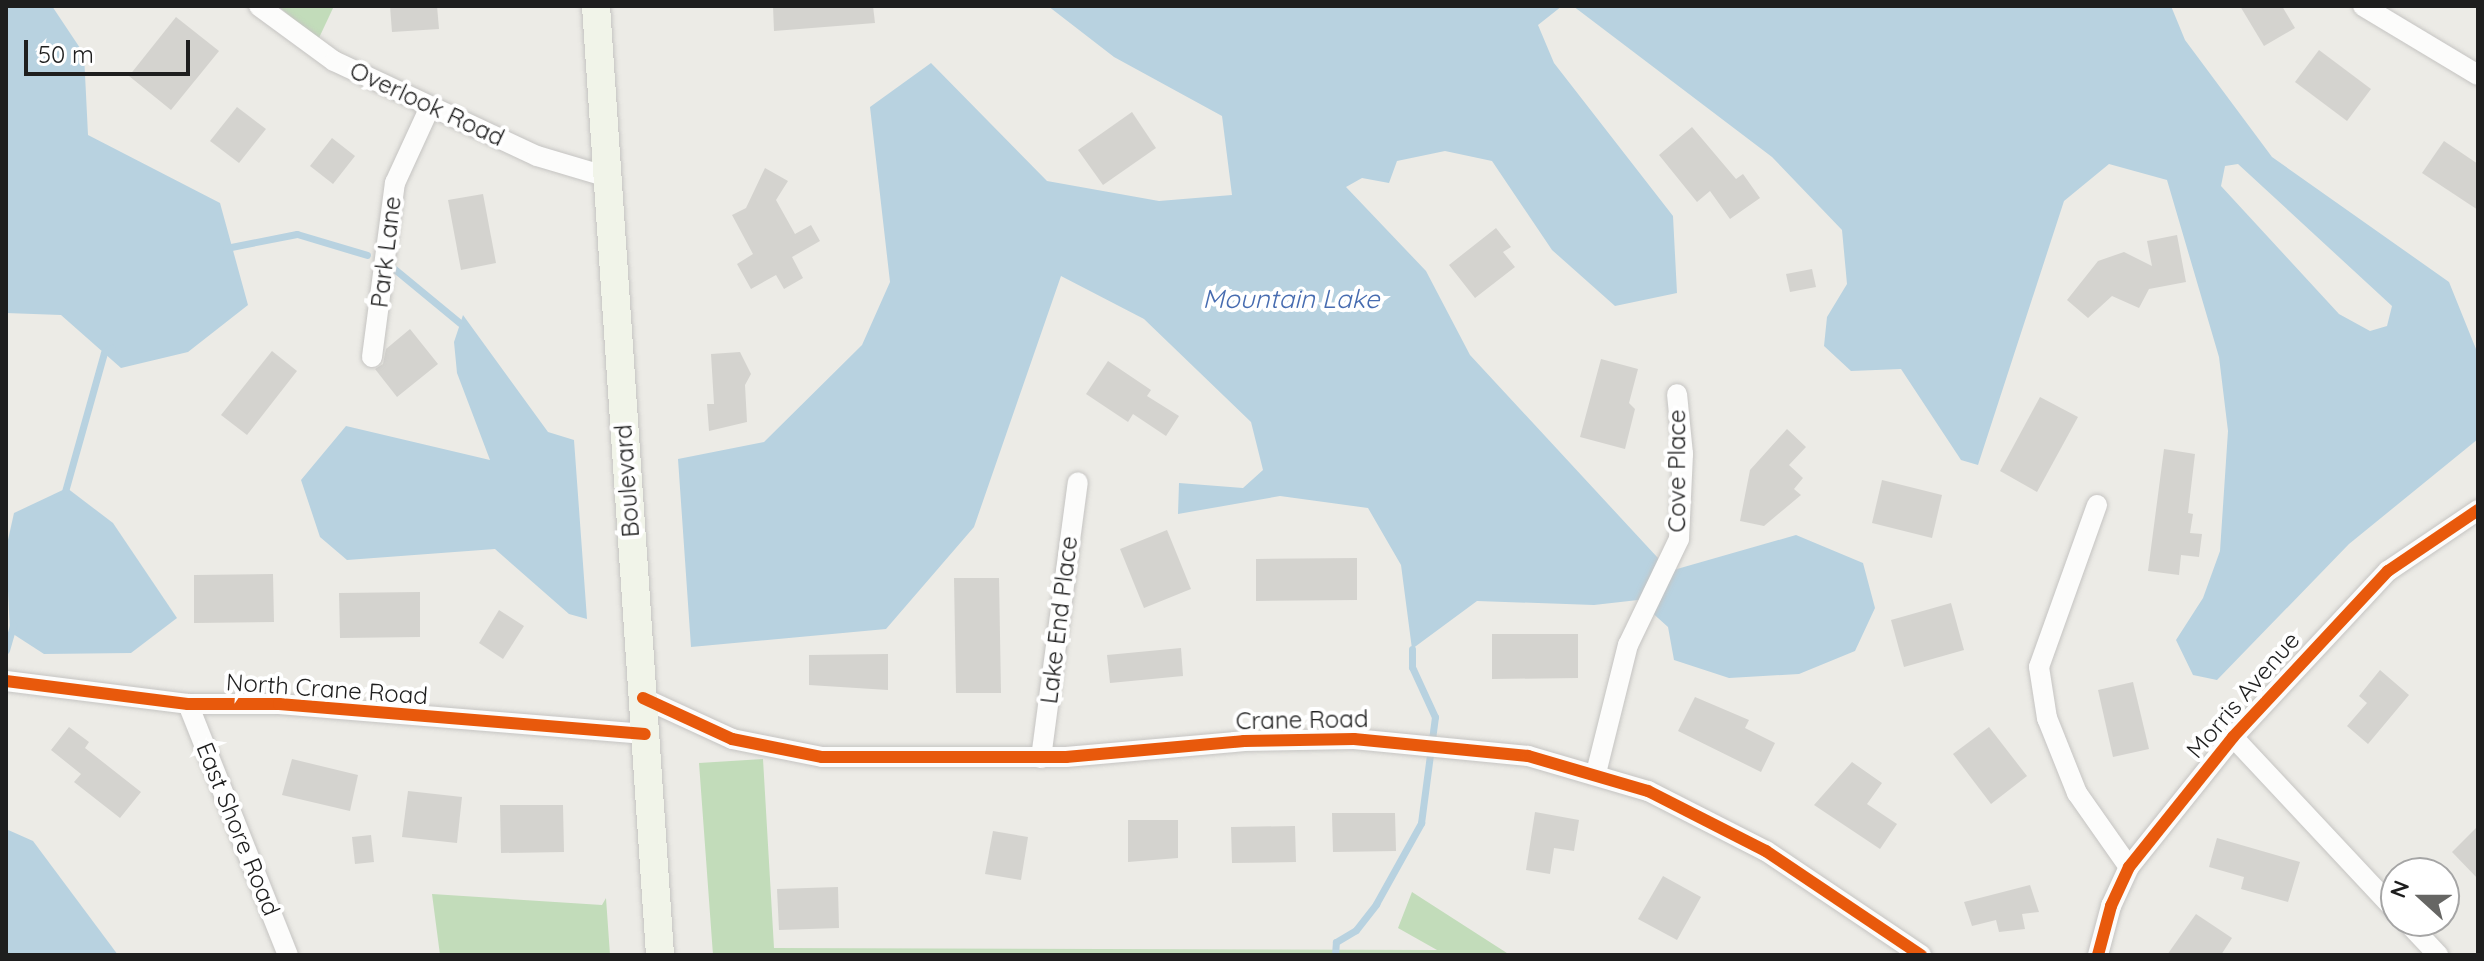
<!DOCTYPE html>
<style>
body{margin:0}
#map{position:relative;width:2484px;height:961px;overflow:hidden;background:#ecebe6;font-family:Quicksand,sans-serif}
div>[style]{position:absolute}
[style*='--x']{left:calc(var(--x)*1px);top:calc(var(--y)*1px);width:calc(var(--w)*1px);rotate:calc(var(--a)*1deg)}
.forest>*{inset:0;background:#c2dcba}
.water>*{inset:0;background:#b8d2e0}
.stream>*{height:7px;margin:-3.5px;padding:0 3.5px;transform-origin:3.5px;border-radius:3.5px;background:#b8d2e0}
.building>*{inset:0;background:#d4d3cf}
.roads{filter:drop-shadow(0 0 2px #c5c4c2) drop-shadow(0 0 2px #c5c4c2)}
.street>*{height:20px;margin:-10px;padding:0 10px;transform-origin:10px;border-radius:10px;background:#fcfcfb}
.secondary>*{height:28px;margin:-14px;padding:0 14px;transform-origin:14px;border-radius:14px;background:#f1f4e9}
.cycleway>*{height:12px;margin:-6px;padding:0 6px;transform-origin:6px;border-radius:6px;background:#e8590c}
span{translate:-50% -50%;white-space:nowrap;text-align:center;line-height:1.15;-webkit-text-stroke:8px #fff;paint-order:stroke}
.street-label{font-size:24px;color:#1e1e1e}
.water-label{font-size:26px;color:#476cb0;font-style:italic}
.frame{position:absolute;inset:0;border:8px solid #1e1e1e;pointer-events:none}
.north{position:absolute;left:2380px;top:857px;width:80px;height:80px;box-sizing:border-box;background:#fff;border:2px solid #a5a5a5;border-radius:50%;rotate:291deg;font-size:22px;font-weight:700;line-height:32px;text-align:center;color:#1e1e1e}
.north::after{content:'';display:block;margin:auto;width:28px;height:36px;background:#666664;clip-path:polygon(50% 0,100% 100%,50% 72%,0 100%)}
.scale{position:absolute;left:24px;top:40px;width:166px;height:36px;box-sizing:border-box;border:4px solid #1e1e1e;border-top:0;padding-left:10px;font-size:24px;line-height:28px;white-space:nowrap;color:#1e1e1e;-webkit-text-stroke:6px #fff;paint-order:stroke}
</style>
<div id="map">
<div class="forest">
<i style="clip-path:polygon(278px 6px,334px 6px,318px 40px)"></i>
<i style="clip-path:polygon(763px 759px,774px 948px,1437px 950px,1398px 928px,1412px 892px,1510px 955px,713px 955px,699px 763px)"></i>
<i style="clip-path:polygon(432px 894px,602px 905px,606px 898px,610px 955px,440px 955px)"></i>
</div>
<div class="water">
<i style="clip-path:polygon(6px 6px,52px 6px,84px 54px,88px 135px,220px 203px,248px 305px,188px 352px,121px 368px,61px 315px,6px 313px)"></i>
<i style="clip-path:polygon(1048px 6px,1562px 6px,1538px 25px,1554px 63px,1673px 216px,1677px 293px,1615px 306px,1552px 250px,1492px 161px,1445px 151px,1397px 161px,1389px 183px,1362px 178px,1346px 187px,1426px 271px,1470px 355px,1670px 571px,1796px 535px,1863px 563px,1875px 608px,1855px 651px,1799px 674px,1729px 678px,1674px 660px,1668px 627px,1638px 600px,1594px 605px,1477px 601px,1412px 649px,1401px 565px,1368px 508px,1280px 496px,1178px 514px,1179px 483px,1243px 488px,1263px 470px,1251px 422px,1144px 319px,1061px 276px,974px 527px,886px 629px,691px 647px,678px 459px,764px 442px,862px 345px,890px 282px,870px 107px,931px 63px,1047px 181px,1159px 201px,1232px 195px,1222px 116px,1114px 57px)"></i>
<i style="clip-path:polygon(evenodd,1573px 6px,2171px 6px,2185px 40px,2272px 157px,2449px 282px,2478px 354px,2478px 439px,2349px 544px,2217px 680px,2193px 675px,2176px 640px,2203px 598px,2220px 551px,2228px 431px,2219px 357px,2167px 180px,2109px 164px,2064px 201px,1978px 465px,1961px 460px,1901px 369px,1851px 371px,1824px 346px,1827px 317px,1847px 284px,1842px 230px,1772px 157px,1573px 6px,2238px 164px,2392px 306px,2387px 326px,2370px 331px,2339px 314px,2221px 186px,2225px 166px,2238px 164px)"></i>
<i style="clip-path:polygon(463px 315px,548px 432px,574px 440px,587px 619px,569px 614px,495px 549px,347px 560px,320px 537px,301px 480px,346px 426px,490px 460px,457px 373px,454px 342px)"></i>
<i style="clip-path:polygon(67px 488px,113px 523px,177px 618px,131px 653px,44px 654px,10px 632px,6px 549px,14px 513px)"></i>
<i style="clip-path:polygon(6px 829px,33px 841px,118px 955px,6px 955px)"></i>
</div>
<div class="stream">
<i style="--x:226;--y:248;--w:72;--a:-11.2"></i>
<i style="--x:297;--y:234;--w:73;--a:16.7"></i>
<i style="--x:392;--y:267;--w:88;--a:39.5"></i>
<i style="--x:64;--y:495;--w:148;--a:-74.3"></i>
<i style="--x:104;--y:353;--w:9;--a:-36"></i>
<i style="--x:6;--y:650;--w:26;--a:-74"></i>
<i style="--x:1335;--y:955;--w:13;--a:-86"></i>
<i style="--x:1336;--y:942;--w:23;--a:-31"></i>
<i style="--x:1356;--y:930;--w:33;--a:-52"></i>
<i style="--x:1376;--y:904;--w:93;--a:-60.9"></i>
<i style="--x:1421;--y:823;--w:107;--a:-82.5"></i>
<i style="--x:1435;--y:717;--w:55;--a:-114.7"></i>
<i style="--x:1412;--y:667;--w:18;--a:-90"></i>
</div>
<div class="building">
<i style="clip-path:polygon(390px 6px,437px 6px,439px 29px,392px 32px)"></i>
<i style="clip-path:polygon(773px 6px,873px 6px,875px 23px,774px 31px)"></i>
<i style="clip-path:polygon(2240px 6px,2282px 6px,2295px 28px,2264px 46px)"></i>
<i style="clip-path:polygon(176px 17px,219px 51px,171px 110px,129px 76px)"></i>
<i style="clip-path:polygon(2319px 50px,2371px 89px,2347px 121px,2295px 82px)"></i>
<i style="clip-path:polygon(237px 107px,266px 129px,239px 163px,210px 141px)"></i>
<i style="clip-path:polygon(1132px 112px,1156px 148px,1103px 185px,1078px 150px)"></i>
<i style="clip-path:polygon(1692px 127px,1736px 179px,1743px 174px,1760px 198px,1730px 219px,1710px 191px,1697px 202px,1659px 155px)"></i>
<i style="clip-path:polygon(332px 138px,355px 156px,333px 184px,310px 166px)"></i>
<i style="clip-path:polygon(2444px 141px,2478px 164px,2478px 210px,2422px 173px)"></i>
<i style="clip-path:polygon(765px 168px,788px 181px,776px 200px,795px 234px,811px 225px,820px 241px,792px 257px,803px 278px,784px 289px,776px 275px,751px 289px,737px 264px,753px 254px,732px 215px,746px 208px)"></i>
<i style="clip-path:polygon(483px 194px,496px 263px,461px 270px,448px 200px)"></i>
<i style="clip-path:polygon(1496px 228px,1511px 247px,1503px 252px,1515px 267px,1475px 298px,1449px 265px)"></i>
<i style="clip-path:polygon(2177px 235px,2186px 282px,2149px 289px,2139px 308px,2112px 296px,2088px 318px,2067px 300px,2098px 261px,2124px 252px,2152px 266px,2147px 241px)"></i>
<i style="clip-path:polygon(1812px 269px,1816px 287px,1790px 292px,1786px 274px)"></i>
<i style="clip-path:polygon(410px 329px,438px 364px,397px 397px,375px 369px,383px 364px,386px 349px)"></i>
<i style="clip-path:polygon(272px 351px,297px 371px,247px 435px,221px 415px)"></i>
<i style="clip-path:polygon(740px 352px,751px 374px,745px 385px,747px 422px,709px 431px,707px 404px,714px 404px,711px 354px)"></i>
<i style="clip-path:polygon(1601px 359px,1638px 369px,1629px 403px,1635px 409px,1625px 449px,1580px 437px)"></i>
<i style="clip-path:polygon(1108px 361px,1151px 390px,1147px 396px,1179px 416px,1166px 436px,1133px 414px,1128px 422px,1086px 394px)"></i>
<i style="clip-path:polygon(2040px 397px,2078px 417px,2037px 492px,2000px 471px)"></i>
<i style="clip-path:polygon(1787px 429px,1806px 447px,1789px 465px,1803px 478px,1794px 489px,1801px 495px,1764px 526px,1740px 521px,1750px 470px)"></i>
<i style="clip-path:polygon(2164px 449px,2195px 454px,2188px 513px,2193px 514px,2190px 533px,2202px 534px,2199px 557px,2181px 555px,2179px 575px,2148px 571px)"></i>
<i style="clip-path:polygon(1882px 480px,1942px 495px,1932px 538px,1872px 523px)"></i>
<i style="clip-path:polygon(1167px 530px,1191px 589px,1144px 608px,1120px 549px)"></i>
<i style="clip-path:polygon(1357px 558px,1357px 600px,1256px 601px,1256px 559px)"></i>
<i style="clip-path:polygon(273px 574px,274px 622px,194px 623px,194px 575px)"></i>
<i style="clip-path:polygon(954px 578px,999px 578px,1001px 693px,956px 693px)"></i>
<i style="clip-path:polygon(420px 592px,420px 637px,340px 638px,339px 593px)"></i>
<i style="clip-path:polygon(1951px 603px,1964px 650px,1904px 667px,1891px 620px)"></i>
<i style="clip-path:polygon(499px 610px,524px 626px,503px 659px,479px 643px)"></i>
<i style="clip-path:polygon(1492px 634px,1578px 634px,1578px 678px,1492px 679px)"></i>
<i style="clip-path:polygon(1181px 648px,1183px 676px,1110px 683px,1107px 655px)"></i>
<i style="clip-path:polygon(888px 654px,888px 690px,809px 685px,809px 655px)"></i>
<i style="clip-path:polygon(2380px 670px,2409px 695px,2368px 744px,2347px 726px,2367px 703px,2359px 696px)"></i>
<i style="clip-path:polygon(2133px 682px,2149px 749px,2113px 757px,2098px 690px)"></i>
<i style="clip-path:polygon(1695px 697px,1749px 720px,1745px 728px,1775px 743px,1761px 772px,1678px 731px)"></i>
<i style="clip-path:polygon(69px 727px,89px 742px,85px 748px,141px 792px,120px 818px,74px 782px,81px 774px,51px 750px)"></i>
<i style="clip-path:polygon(1989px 727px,2027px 776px,1991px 804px,1953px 754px)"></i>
<i style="clip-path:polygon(292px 759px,358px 775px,350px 811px,282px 795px)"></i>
<i style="clip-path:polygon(1852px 762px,1882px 783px,1867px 804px,1897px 824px,1880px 849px,1814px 805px)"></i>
<i style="clip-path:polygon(408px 791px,462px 797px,457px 843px,402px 837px)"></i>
<i style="clip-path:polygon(500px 805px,563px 805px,564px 852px,501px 853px)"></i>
<i style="clip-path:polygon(1535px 812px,1579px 820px,1574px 851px,1554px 848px,1550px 874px,1526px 870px)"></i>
<i style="clip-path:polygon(1332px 813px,1395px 813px,1396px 851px,1333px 852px)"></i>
<i style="clip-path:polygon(1128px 820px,1178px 820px,1178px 858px,1128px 862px)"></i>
<i style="clip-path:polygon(1295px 826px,1296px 862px,1232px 863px,1231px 827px)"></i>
<i style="clip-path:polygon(2478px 826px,2478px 879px,2452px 852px)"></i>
<i style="clip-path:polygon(993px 831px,1028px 837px,1021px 880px,985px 874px)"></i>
<i style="clip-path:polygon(371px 835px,374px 862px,355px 864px,352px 837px)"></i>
<i style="clip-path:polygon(2217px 838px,2300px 862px,2288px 902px,2241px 889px,2244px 877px,2209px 867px)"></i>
<i style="clip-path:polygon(1663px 876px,1701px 897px,1677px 940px,1638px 919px)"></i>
<i style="clip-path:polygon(2030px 885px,2039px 912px,2022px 914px,2025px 929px,1999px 932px,1996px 920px,1972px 926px,1964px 902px)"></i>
<i style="clip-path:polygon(838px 887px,839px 928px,779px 930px,777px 889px)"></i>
<i style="clip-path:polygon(2196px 914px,2232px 938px,2221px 955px,2167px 955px)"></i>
</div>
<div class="roads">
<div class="street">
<i style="--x:259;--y:6;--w:93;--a:36.3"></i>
<i style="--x:334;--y:61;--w:224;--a:25.1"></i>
<i style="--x:537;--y:156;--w:74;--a:16.5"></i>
<i style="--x:2363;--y:6;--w:134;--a:31"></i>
<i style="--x:372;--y:357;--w:176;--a:-82.5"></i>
<i style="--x:395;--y:183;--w:84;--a:-65.3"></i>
<i style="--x:2097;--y:505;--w:172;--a:109.7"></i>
<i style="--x:2039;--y:667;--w:52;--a:81.1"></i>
<i style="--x:2047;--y:718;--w:81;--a:68.2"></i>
<i style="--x:2077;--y:793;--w:90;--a:54.9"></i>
<i style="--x:6;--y:681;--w:183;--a:7.2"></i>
<i style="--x:188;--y:704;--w:91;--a:0"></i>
<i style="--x:279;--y:704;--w:367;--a:4.7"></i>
<i style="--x:643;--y:698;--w:98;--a:24.7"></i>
<i style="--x:732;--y:739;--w:92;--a:11.3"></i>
<i style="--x:822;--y:757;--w:244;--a:0"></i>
<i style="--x:1066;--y:757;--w:179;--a:-5.1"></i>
<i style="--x:1244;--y:741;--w:110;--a:-1"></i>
<i style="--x:1354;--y:739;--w:175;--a:5.6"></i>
<i style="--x:1528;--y:756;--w:125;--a:16.3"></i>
<i style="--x:1648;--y:791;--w:132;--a:27"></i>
<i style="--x:1766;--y:851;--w:187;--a:33.9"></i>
<i style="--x:188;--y:704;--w:270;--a:68.3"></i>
<i style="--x:2233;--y:737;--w:238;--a:46.9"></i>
<i style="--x:1041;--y:758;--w:278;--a:-82.4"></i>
<i style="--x:1596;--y:773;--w:132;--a:-76"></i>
<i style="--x:1628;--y:645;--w:118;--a:-64.3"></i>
<i style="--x:1679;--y:539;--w:85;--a:-87.3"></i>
<i style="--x:1683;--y:454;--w:60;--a:-95.7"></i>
<i style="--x:2406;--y:921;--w:47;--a:46.7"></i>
<i style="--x:2098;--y:955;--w:51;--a:-75.1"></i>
<i style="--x:2111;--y:906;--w:43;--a:-65.2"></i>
<i style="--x:2129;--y:867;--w:166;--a:-51.3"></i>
<i style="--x:2233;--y:737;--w:227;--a:-47"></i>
<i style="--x:2388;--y:571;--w:109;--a:-34.1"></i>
</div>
<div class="secondary">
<i style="--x:596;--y:6;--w:951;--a:86.14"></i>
</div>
</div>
<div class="cycleway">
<i style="--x:6;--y:681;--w:183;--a:7.2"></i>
<i style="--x:188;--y:704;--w:91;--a:0"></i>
<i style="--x:279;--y:704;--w:367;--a:4.7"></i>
<i style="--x:643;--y:698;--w:98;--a:24.7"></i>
<i style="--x:732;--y:739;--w:92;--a:11.3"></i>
<i style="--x:822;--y:757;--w:244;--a:0"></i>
<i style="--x:1066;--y:757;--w:179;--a:-5.1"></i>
<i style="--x:1244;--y:741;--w:110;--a:-1"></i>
<i style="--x:1354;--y:739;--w:175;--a:5.6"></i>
<i style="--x:1528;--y:756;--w:125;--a:16.3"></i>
<i style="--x:1648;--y:791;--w:132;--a:27"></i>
<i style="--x:1766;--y:851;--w:187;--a:33.9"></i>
<i style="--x:2098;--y:955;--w:51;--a:-75.1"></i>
<i style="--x:2111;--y:906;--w:43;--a:-65.2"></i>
<i style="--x:2129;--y:867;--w:166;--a:-51.3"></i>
<i style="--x:2233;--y:737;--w:227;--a:-47"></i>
<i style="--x:2388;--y:571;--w:109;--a:-34.1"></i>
</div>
<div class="street-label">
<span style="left:427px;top:104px;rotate:25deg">Overlook Road</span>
<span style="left:386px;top:252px;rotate:-83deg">Park Lane</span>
<span style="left:1677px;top:471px;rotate:-90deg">Cove Place</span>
<span style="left:627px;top:481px;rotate:-94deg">Boulevard</span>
<span style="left:1059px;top:620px;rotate:-83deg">Lake End Place</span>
<span style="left:327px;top:689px;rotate:4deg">North Crane Road</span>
<span style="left:2243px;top:695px;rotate:-49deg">Morris Avenue</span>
<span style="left:1302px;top:720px;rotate:-1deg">Crane Road</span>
<span style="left:238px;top:829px;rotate:68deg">East Shore Road</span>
</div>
<div class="water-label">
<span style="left:1291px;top:299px">Mountain Lake</span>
</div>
<div class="frame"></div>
<div class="north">N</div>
<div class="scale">50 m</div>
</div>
